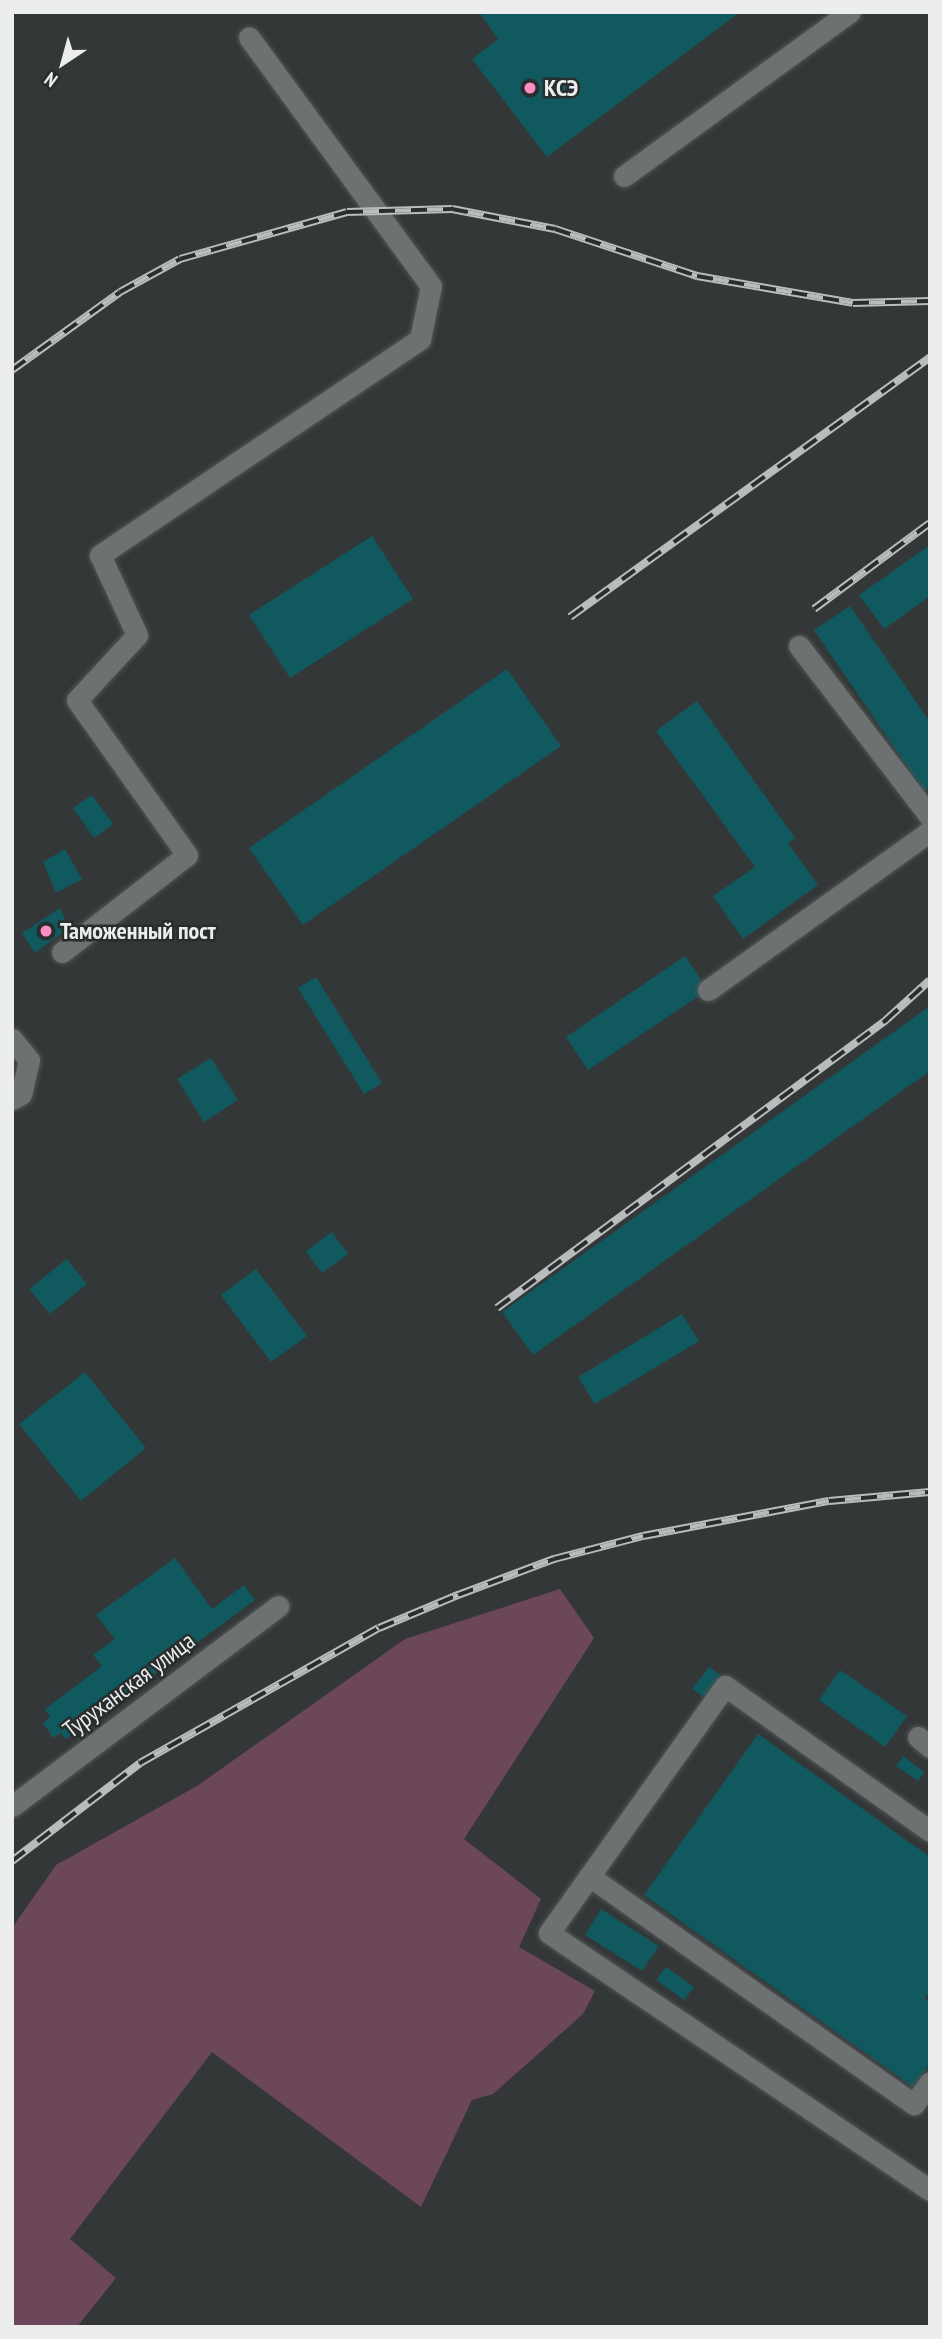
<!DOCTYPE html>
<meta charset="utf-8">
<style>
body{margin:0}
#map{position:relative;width:942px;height:2339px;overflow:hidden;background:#343738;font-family:"PT Sans Narrow",sans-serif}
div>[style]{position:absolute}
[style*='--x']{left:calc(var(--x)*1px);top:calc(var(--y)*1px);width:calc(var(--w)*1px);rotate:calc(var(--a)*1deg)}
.green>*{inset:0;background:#6c475a}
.building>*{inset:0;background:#10595e}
.roads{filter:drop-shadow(0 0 2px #525555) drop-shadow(0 0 2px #525555)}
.minor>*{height:21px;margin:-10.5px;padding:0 10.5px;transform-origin:10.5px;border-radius:10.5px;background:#6e7171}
.rail>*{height:8px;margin-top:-4px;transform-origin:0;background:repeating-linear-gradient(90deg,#2a2d2d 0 16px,#b9bcbc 0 32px);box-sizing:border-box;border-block:2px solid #b9bcbc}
.dots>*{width:19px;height:19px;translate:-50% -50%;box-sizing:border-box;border:4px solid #2a2d2d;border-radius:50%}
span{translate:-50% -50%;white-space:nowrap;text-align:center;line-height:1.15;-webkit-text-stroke:5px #2a2d2d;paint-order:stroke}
.poi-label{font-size:24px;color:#eceeee;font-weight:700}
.left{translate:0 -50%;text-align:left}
.street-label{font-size:24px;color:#eceeee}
.frame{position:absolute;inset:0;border:14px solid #eceeee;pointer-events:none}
.north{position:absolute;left:28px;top:28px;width:70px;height:70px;-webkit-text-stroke:5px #2a2d2d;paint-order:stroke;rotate:216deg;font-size:19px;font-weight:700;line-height:28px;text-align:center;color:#eceeee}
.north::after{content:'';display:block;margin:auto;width:24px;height:32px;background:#eceeee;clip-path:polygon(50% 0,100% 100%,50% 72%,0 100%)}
</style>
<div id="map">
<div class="green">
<i style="clip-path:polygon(560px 1589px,594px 1638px,464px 1839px,541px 1899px,519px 1947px,595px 1991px,583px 2014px,493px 2094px,472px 2100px,421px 2207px,212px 2052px,70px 2239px,116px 2278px,77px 2327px,12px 2327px,12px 1928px,56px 1865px,197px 1786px,405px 1639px)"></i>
</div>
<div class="building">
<i style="clip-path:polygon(479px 12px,740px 12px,547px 157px,472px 59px,498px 39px)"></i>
<i style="clip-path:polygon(372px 536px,413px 599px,290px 678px,249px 615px)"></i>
<i style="clip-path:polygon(930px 545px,930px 596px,884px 629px,859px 595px)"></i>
<i style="clip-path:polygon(850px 606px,930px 722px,930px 787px,924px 791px,814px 630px)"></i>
<i style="clip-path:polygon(507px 669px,561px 746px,303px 925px,249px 848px)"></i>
<i style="clip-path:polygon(697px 701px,795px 838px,788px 843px,818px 885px,743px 939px,713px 896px,755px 867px,656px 731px)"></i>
<i style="clip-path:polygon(92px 795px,113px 824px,94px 838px,73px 808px)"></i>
<i style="clip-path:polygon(65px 849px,82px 879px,56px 893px,43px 862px)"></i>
<i style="clip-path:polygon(60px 908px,69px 928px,35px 953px,22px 933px)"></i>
<i style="clip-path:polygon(685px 956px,708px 990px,588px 1070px,566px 1037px)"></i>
<i style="clip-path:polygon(316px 977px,382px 1083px,364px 1094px,298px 988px)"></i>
<i style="clip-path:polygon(930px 1006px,930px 1071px,533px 1355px,502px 1312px)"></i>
<i style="clip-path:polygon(211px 1058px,238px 1100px,204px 1122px,177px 1079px)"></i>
<i style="clip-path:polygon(332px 1232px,348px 1254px,322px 1273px,306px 1251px)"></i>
<i style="clip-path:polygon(67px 1259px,87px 1284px,50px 1314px,29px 1289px)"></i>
<i style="clip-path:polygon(256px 1269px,307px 1336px,271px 1362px,221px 1295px)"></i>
<i style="clip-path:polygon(682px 1314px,699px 1341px,595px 1404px,578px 1377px)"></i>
<i style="clip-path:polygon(85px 1372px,146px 1448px,81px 1501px,19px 1424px)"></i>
<i style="clip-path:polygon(175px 1558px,212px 1609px,244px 1585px,255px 1600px,66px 1739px,61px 1733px,53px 1738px,43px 1723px,50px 1717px,45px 1709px,102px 1666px,93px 1655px,115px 1639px,96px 1615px)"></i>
<i style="clip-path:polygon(709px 1667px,723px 1677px,706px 1699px,692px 1689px)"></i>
<i style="clip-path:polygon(840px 1670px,907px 1716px,885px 1747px,819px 1700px)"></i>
<i style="clip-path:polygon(758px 1734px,930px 1857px,930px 1991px,925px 1998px,930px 2002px,930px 2064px,913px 2087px,644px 1895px)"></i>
<i style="clip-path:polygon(903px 1756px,924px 1772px,918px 1781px,896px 1766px)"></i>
<i style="clip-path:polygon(601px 1909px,659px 1946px,642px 1971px,585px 1935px)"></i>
<i style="clip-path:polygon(666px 1967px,694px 1987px,684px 2000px,656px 1980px)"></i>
</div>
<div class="roads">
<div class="minor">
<i style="--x:624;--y:176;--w:279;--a:-36"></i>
<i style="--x:799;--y:646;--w:215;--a:52.5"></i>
<i style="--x:62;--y:952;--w:158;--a:-37.8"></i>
<i style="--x:187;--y:855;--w:190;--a:-125.4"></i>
<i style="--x:77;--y:700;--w:88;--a:-47.3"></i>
<i style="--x:137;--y:635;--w:88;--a:-114.8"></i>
<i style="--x:100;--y:555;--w:386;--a:-34"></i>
<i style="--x:420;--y:339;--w:54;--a:-78.3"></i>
<i style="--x:431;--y:286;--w:308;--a:-126.2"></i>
<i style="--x:708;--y:990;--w:273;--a:-35.6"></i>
<i style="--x:12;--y:1039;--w:27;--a:51"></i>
<i style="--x:29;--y:1060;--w:35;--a:103"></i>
<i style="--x:21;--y:1094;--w:10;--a:151"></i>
<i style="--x:918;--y:1737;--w:16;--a:40"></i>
<i style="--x:12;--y:1806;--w:333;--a:-36.9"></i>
<i style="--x:930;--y:1831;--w:251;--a:-144.7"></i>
<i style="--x:725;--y:1686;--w:303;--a:125.5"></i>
<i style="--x:549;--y:1933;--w:460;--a:34"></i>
<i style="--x:589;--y:1876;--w:397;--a:35.1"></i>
<i style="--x:914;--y:2104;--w:27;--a:-54"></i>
</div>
</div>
<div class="rail">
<i style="--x:12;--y:370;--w:133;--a:-35.8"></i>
<i style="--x:120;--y:292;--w:68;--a:-28.8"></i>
<i style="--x:180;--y:259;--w:173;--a:-15.7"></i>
<i style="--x:347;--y:212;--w:105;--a:-1.6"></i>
<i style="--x:452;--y:209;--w:105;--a:11"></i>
<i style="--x:555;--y:229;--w:150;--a:18.3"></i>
<i style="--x:697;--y:276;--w:158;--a:9.8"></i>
<i style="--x:853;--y:303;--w:77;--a:-1.5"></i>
<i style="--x:814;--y:609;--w:144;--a:-36.6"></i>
<i style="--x:570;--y:617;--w:444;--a:-35.8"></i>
<i style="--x:497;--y:1308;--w:484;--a:-36.5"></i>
<i style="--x:886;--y:1020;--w:59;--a:-42.3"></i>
<i style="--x:12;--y:1861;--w:161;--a:-37.4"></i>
<i style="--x:140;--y:1763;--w:274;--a:-29.5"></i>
<i style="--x:379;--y:1628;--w:86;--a:-22.7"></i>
<i style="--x:458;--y:1595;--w:103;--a:-20.6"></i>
<i style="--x:554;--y:1559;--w:92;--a:-14.5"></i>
<i style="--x:643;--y:1536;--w:189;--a:-10.7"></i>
<i style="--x:829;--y:1501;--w:101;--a:-5.1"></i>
</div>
<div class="dots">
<i style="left:530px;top:88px;background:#fa8fc7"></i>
<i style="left:46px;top:931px;background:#fa8fc7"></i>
</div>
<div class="poi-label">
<span class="left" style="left:544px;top:88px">КСЭ</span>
<span class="left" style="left:60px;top:931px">Таможенный пост</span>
</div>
<div class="street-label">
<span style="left:129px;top:1685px;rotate:-37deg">Туруханская улица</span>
</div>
<div class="frame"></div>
<div class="north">N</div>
</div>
